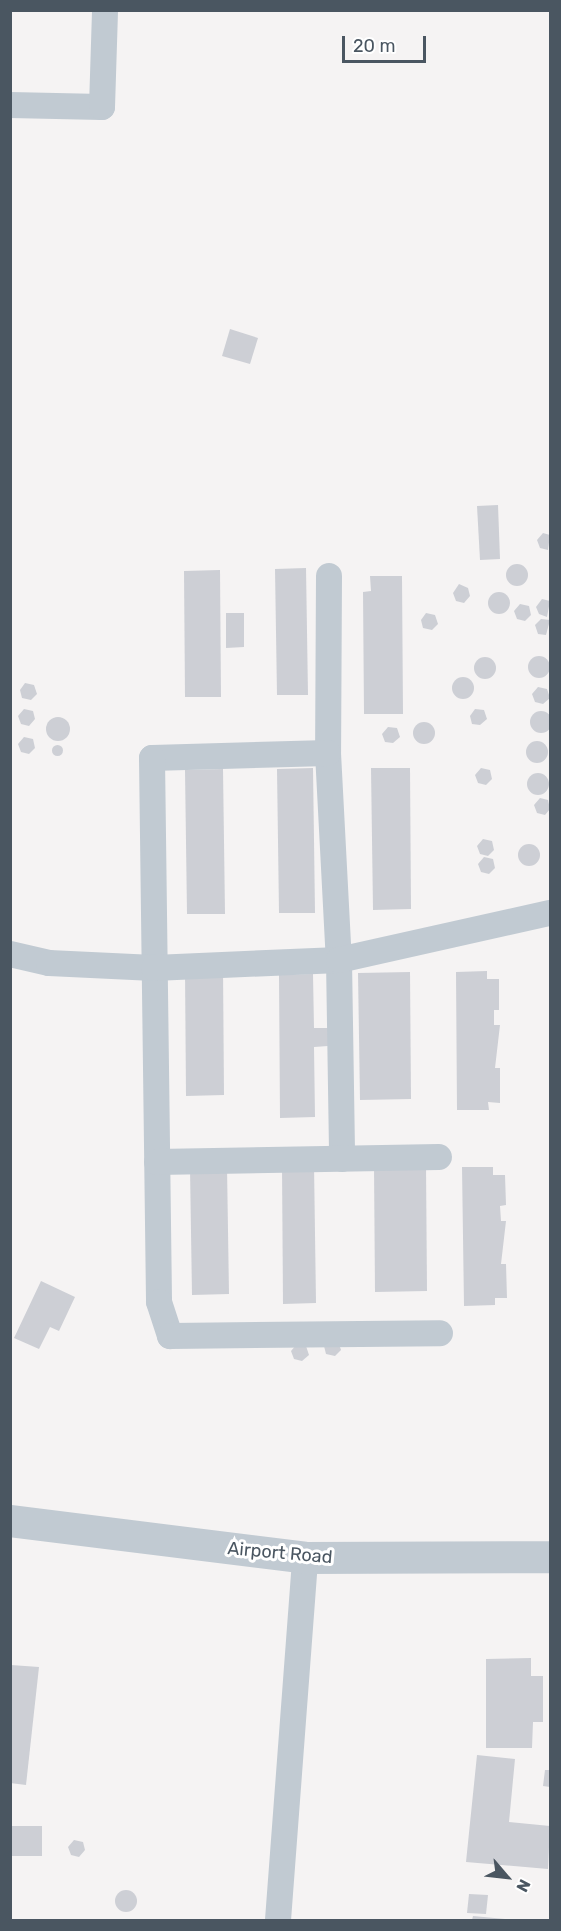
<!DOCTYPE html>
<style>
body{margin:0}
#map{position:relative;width:561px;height:1931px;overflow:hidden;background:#f5f3f3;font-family:Rubik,sans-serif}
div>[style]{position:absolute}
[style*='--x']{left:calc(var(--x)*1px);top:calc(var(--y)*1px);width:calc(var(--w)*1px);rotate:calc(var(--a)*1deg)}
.building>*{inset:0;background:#cdcfd5}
.round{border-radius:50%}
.minor>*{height:26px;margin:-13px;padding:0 13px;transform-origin:13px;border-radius:13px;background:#c1cad2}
.tertiary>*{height:32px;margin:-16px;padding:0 16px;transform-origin:16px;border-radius:16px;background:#c1cad2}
span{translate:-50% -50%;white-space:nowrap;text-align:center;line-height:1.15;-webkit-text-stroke:6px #fff;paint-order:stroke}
.street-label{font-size:18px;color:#4a5661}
.frame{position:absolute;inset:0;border:12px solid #4a5661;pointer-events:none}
.north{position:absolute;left:477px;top:1847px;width:60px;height:60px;-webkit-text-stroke:4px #fff;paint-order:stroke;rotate:118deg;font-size:16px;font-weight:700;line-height:24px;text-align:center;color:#4a5661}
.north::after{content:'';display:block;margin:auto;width:21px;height:27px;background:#4a5661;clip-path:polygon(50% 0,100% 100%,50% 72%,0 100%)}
.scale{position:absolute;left:342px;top:36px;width:84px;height:27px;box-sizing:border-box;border:3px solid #4a5661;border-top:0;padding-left:8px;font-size:18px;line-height:21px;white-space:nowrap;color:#4a5661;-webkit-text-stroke:4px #fff;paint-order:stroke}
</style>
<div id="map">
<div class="building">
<i style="clip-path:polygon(230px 329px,258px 338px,250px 364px,222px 356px)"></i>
<i style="clip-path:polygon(498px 505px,500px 559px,480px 560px,477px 506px)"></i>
<i style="clip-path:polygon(543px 533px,550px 535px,548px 550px,540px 548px,537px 540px)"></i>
<i class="round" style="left:506px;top:564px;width:22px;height:22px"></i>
<i style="clip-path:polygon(306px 568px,308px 695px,277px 695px,275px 569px)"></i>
<i style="clip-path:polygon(220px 570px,221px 697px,185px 697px,184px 571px)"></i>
<i style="clip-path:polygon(370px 576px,402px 576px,403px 714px,364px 714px,363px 592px,371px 591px)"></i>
<i style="clip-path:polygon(459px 584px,468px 588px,470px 596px,464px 603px,456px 601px,453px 593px)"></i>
<i class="round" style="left:488px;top:592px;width:22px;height:22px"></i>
<i style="clip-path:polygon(542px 599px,550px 601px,547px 617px,539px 614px,536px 607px)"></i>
<i style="clip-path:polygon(520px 604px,529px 606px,531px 615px,525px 621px,517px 619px,514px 611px)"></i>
<i style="clip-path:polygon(226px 613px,244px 613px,244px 647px,226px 648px)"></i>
<i style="clip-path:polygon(426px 613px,435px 615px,438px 624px,432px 630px,423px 628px,421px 620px)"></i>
<i style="clip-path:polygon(541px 619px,550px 620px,546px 635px,538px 634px,535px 625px)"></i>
<i class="round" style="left:528px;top:656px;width:22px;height:22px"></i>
<i class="round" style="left:474px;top:657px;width:22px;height:22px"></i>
<i class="round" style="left:452px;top:677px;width:22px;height:22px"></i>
<i style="clip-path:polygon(25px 683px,34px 685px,37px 694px,31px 700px,22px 698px,20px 690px)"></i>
<i style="clip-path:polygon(538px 687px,547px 689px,550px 698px,543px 704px,535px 702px,532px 694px)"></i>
<i style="clip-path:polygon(24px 709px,33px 711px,35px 719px,29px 726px,21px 724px,18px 716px)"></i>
<i style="clip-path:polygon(475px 709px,484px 710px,487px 719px,480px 725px,472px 724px,470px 716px)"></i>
<i class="round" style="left:530px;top:711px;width:22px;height:22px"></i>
<i class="round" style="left:46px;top:717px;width:24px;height:24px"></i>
<i class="round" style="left:413px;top:722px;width:22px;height:22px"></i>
<i style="clip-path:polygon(388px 727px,397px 728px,400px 737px,393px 743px,385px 742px,382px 734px)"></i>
<i style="clip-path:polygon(24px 737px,33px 739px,35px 748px,29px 754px,21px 752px,18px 744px)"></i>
<i class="round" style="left:526px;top:741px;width:22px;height:22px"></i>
<i class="round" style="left:51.5px;top:744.5px;width:11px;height:11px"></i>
<i style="clip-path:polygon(313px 768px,315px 913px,279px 913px,277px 769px)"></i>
<i style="clip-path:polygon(371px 768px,410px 768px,411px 909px,373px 910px)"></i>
<i style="clip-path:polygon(481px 768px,490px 770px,492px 779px,486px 785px,478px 783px,475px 775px)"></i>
<i style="clip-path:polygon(223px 769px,225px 914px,187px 914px,185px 770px)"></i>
<i class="round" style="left:527px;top:773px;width:22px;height:22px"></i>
<i style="clip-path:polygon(540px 798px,548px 800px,550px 809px,545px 815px,537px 813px,534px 805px)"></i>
<i style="clip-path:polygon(483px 839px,492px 841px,494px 850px,488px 856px,480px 854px,477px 846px)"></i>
<i class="round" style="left:518px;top:844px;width:22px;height:22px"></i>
<i style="clip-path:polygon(484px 857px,493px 859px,495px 868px,489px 874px,481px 872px,478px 864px)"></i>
<i style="clip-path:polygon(223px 968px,224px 1095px,186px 1096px,185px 969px)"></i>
<i style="clip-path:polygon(487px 971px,487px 979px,499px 979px,499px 1010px,494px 1010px,494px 1025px,500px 1025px,495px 1068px,500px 1068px,500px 1103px,488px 1102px,489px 1110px,457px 1110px,456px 972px)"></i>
<i style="clip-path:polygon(410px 972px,411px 1099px,360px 1100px,358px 973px)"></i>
<i style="clip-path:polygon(313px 974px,314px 1028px,328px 1028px,328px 1046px,314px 1047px,315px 1117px,280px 1118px,279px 975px)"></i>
<i style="clip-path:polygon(314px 1164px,316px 1303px,283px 1304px,282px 1165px)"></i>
<i style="clip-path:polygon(374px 1165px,426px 1165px,427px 1291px,375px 1292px)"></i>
<i style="clip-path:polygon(227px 1167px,229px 1294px,192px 1295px,190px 1168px)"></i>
<i style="clip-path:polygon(462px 1167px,493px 1167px,493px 1175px,505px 1175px,506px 1205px,500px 1206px,501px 1221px,506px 1221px,501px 1264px,506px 1264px,507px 1298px,495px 1298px,495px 1305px,464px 1306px)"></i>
<i style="clip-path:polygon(41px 1281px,75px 1297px,59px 1331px,50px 1327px,39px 1349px,14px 1338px)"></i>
<i style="clip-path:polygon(338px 1341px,341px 1350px,335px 1356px,326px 1354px,324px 1346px)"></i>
<i style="clip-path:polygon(297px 1344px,306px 1346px,309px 1355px,302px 1361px,294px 1359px,291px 1351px)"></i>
<i style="clip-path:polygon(531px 1658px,531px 1676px,543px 1676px,543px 1722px,533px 1722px,532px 1748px,486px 1748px,486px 1659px)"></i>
<i style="clip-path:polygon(11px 1665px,39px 1667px,26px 1785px,10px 1783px)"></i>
<i style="clip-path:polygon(477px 1755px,515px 1759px,509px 1822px,550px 1826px,548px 1869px,466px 1862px)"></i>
<i style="clip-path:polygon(545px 1770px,550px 1770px,550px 1787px,543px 1786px)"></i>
<i style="clip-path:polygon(12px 1826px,42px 1826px,42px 1856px,12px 1856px)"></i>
<i style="clip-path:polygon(74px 1840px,83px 1842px,85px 1850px,79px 1857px,71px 1855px,68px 1847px)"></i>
<i class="round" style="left:115px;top:1890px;width:22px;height:22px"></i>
<i style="clip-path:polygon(469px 1894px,488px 1895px,486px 1914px,467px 1913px)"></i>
<i style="clip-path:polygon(473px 1916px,505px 1919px,505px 1920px,472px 1920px)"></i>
</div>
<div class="minor">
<i style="--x:10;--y:105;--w:92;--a:1.2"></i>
<i style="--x:102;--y:107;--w:97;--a:-88.2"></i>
<i style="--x:329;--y:576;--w:177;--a:90.3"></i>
<i style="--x:328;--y:753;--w:207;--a:87"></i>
<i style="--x:339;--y:960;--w:199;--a:89.1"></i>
<i style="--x:328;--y:753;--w:176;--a:178.4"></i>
<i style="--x:152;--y:758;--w:544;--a:89.26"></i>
<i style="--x:159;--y:1302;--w:36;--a:72"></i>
<i style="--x:170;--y:1336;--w:270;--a:-0.6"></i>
<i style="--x:10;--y:954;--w:40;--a:13"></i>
<i style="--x:49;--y:963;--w:105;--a:2.7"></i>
<i style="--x:154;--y:968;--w:185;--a:-2.5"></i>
<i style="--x:339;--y:960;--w:216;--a:-12.6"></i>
<i style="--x:157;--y:1162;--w:282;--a:-1"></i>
<i style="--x:278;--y:1920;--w:363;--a:-85.7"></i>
</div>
<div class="tertiary">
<i style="--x:10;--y:1521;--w:297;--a:7.1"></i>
<i style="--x:305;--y:1558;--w:245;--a:-0.2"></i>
</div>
<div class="street-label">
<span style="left:280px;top:1553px;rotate:5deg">Airport Road</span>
</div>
<div class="frame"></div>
<div class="north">N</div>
<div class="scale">20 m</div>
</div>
